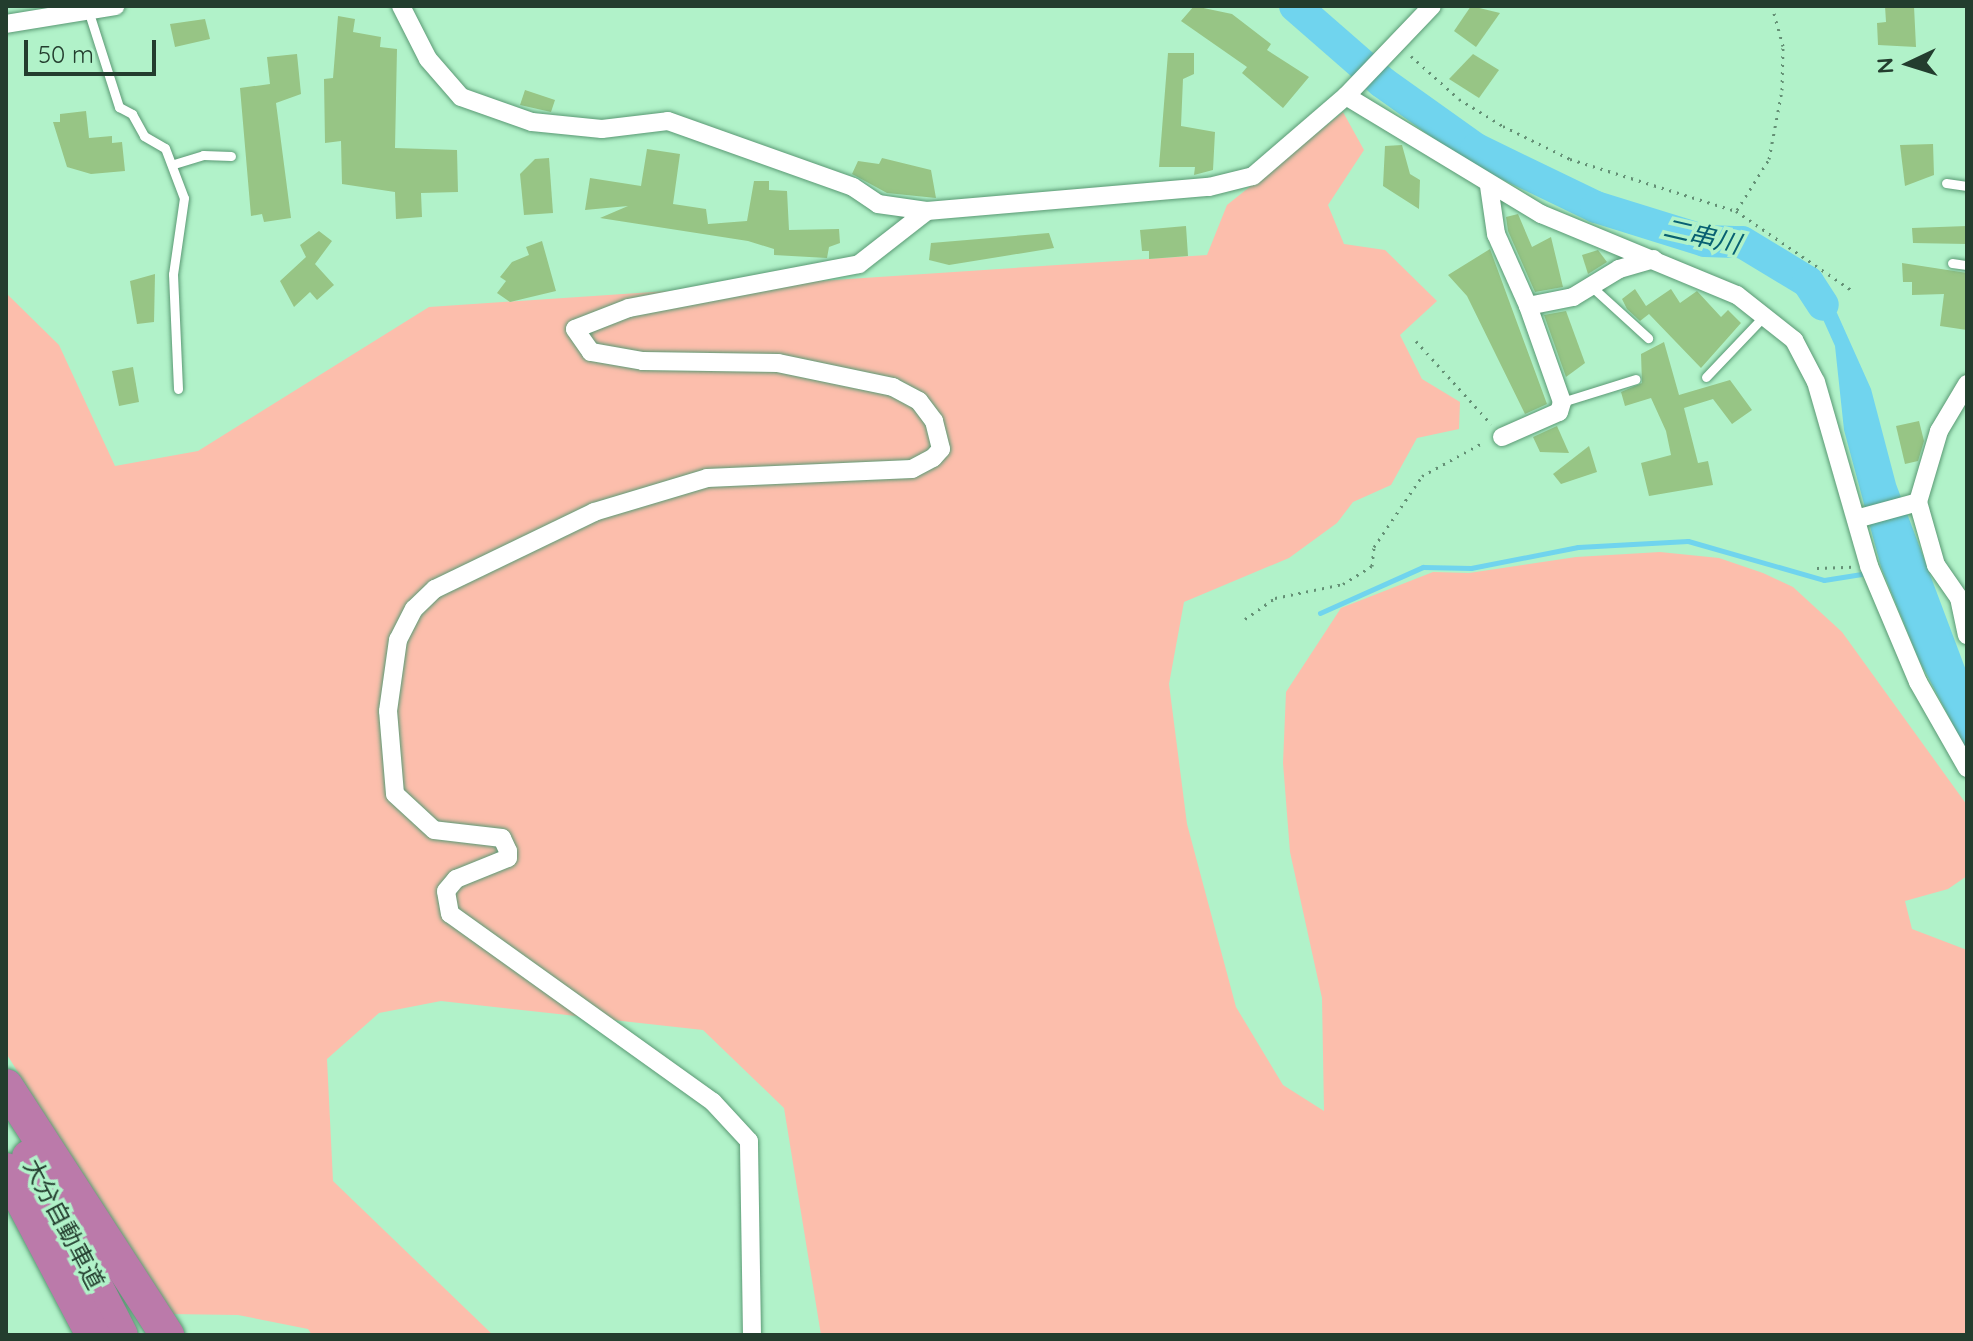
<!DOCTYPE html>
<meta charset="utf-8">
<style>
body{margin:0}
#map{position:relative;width:1973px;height:1341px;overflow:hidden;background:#b1f2c9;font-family:Quicksand,"Noto Sans JP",sans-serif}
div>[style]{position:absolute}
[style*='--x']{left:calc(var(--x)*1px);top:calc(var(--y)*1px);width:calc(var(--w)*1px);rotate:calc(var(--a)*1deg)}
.green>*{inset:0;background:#fcbeac}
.water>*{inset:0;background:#70d4ee}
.stream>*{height:5px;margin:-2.5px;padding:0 2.5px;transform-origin:2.5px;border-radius:2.5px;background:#70d4ee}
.river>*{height:32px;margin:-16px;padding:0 16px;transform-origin:16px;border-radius:16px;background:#70d4ee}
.building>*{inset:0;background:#97c585}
.path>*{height:3px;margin-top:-1.5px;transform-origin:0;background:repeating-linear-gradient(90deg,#649075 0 2px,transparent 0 8px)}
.roads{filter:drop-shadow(0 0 2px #5a9974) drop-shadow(0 0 2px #5a9974)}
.lane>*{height:9px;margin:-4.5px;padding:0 4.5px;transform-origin:4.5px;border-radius:4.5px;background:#fff}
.street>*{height:18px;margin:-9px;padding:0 9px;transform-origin:9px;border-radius:9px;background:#fff}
.highway>*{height:34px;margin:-17px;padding:0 17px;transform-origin:17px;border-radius:17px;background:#bb7aaa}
span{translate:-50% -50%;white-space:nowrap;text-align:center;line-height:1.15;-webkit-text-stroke:7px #b1f2c9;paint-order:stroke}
.street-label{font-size:24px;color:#233d2e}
.water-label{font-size:26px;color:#086072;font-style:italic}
.frame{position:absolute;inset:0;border:8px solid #233d2e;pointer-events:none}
.north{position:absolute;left:1869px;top:24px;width:80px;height:80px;-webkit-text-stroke:6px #b1f2c9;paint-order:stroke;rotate:266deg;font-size:22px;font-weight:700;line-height:32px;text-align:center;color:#233d2e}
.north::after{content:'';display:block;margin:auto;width:28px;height:36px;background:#233d2e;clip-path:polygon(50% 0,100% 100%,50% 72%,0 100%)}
.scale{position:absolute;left:24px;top:40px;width:132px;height:36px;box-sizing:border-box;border:4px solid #233d2e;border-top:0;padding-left:10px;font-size:24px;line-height:28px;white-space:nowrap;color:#233d2e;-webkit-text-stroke:6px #b1f2c9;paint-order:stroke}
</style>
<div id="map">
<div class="green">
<i style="clip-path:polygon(1343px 112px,1364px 150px,1328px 205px,1344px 244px,1385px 250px,1437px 301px,1400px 335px,1422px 379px,1460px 402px,1459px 429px,1417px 438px,1391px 485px,1353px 502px,1337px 523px,1289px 558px,1184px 602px,1169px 684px,1187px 824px,1236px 1007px,1283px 1085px,1324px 1111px,1322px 998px,1290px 852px,1283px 763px,1286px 692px,1341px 608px,1433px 572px,1469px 573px,1576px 557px,1660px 552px,1719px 558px,1763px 573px,1793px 587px,1842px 632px,1967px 805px,1967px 876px,1948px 889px,1905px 901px,1912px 929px,1967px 950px,1967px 1335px,821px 1335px,784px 1108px,703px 1030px,441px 1001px,379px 1013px,327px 1059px,333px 1181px,493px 1335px,312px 1335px,308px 1329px,238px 1315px,168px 1314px,6px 1053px,6px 293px,59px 345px,115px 466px,198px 451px,429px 307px,1207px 255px,1227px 205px)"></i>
</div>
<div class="water">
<i style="clip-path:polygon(1798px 270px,1837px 313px,1871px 389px,1896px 484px,1967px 673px,1967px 751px,1919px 660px,1881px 567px,1844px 430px,1835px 346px,1817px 306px,1790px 278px)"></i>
</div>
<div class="stream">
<i style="--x:1320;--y:613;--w:113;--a:-24.1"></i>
<i style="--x:1423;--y:567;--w:48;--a:1.2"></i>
<i style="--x:1471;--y:568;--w:109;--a:-11.1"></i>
<i style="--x:1578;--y:547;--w:110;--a:-3.1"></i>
<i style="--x:1688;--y:541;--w:141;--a:16"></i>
<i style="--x:1824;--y:580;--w:38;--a:-9"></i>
</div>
<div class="river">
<i style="--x:1295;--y:6;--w:116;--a:41.1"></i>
<i style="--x:1382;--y:82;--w:115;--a:35.5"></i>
<i style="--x:1476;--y:149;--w:133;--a:25.8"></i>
<i style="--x:1596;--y:207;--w:114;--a:17.3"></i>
<i style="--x:1705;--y:241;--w:37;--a:2"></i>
<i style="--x:1742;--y:242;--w:77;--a:31.2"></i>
<i style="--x:1808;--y:282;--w:27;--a:57"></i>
</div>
<div class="building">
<i style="clip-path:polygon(1194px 6px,1232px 14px,1271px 44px,1267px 50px,1309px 77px,1283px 108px,1242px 73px,1247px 67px,1181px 21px)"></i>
<i style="clip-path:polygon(1471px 6px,1500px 13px,1476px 47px,1454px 31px)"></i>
<i style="clip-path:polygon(1885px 6px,1914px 6px,1916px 47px,1878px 45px,1877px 23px,1886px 22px)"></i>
<i style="clip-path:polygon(338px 16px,355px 19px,353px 32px,381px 37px,380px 47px,397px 49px,395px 148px,457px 150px,458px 192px,421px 193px,422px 217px,396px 219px,395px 192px,342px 184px,341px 141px,325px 143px,324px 79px,333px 78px)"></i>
<i style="clip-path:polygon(205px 19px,210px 39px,175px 47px,170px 24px)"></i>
<i style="clip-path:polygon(1168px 53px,1194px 53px,1194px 74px,1183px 79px,1181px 126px,1215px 132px,1213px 170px,1194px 175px,1195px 167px,1159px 167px)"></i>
<i style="clip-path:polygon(297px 54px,301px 94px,276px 103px,291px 218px,264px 222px,262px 214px,251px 216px,240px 88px,270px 84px,267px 57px)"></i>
<i style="clip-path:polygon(1473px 54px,1499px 70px,1479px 98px,1449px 79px)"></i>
<i style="clip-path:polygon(525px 90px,555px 100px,551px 112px,520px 105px)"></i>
<i style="clip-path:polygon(86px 111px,89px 138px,112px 136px,112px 143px,122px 142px,125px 171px,91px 174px,67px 167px,53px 122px,60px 122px,60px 114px)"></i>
<i style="clip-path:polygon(1933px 144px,1934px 175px,1905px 186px,1900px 145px)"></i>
<i style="clip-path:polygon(1402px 145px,1410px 174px,1420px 180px,1419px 209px,1383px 186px,1385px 146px)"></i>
<i style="clip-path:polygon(647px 149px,680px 154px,673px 204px,706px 209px,708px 224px,747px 221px,754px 181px,769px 181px,769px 190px,787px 191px,789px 230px,839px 229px,840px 243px,829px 247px,827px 258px,774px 255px,774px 249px,748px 241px,600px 218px,628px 206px,585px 210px,590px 178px,641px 186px)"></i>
<i style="clip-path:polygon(549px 158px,553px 213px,524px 215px,520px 174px,535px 159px)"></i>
<i style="clip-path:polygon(882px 158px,931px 170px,936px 198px,887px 193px,852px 174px,858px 161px,879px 164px)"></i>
<i style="clip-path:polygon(1518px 214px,1532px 247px,1551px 237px,1563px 287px,1535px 292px,1508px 231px,1506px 217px)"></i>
<i style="clip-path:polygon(1186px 226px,1188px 256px,1149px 259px,1149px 251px,1142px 251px,1140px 230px)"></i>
<i style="clip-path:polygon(1967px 226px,1967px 244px,1913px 243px,1912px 228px)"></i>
<i style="clip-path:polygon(319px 231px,332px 241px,315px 264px,334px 285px,317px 300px,310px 292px,294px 307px,280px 281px,306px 257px,300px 245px)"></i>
<i style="clip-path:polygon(1049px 233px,1054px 248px,949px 265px,929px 260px,931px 243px)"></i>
<i style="clip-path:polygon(542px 241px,556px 291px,510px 302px,497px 293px,506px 281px,500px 277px,512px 262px,529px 255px,526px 247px)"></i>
<i style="clip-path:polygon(1490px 249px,1547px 404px,1525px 414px,1467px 296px,1448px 275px)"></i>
<i style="clip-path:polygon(1598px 250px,1607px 262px,1588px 274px,1582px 255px)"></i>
<i style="clip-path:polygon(1902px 263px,1967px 273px,1967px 330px,1940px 326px,1944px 294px,1912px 295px,1912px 282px,1903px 282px)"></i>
<i style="clip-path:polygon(155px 274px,154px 322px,137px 324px,130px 281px)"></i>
<i style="clip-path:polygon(1635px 289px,1646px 306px,1671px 289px,1680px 303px,1697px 291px,1721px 317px,1728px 310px,1741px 323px,1701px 368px,1649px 314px,1640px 321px,1627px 309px,1622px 299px)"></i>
<i style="clip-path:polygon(1566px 311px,1585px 363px,1566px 377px,1544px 315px)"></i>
<i style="clip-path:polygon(1664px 342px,1679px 395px,1730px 380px,1752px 410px,1732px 424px,1713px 399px,1684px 408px,1698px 463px,1708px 461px,1713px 485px,1649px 496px,1641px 463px,1671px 455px,1666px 431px,1651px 398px,1625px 406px,1621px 392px,1642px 383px,1641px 354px)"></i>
<i style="clip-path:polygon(133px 367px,139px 402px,119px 406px,112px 371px)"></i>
<i style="clip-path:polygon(1919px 421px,1924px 441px,1918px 461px,1905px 464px,1896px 426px)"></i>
<i style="clip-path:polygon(1557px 426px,1569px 453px,1540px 452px,1533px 437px)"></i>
<i style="clip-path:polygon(1589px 446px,1597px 472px,1561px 484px,1553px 474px)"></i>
</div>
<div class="path">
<i style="--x:1411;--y:56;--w:64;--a:41.9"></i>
<i style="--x:1459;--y:99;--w:52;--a:31.5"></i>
<i style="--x:1503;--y:126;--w:75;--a:26.2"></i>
<i style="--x:1570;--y:159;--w:174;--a:17.4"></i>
<i style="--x:1736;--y:211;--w:142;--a:34.4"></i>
<i style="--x:1737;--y:210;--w:60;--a:-57.9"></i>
<i style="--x:1769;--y:159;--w:70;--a:-79.3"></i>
<i style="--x:1782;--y:90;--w:44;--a:-88.7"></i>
<i style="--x:1783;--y:46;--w:41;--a:-105.4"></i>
<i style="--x:1416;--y:341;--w:112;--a:47.9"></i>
<i style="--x:1817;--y:568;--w:35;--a:-2"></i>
<i style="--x:1245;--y:619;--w:37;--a:-35"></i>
<i style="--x:1275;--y:598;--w:69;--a:-11.6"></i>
<i style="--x:1343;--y:584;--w:34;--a:-32"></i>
<i style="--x:1372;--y:566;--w:19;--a:-84"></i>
<i style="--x:1374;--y:547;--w:86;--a:-55.9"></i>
<i style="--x:1422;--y:476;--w:71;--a:-28.7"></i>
</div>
<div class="roads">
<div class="lane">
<i style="--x:89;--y:13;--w:99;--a:72.3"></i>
<i style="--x:119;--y:107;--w:15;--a:28"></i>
<i style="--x:132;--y:114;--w:25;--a:61"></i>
<i style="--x:144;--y:136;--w:24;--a:30"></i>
<i style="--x:165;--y:148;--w:53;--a:69.2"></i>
<i style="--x:184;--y:198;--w:77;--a:98.2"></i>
<i style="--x:173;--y:274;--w:115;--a:87.5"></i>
<i style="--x:174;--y:164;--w:30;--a:-17"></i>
<i style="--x:203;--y:155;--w:28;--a:2"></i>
<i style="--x:1946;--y:183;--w:21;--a:8"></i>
<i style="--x:1952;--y:263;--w:15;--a:8"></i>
<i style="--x:1592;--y:287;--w:76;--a:42.3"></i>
<i style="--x:1706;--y:377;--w:84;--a:-46.4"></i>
<i style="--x:1562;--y:402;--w:77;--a:-17.3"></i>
</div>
<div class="street">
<i style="--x:401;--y:6;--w:59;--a:63"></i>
<i style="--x:428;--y:59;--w:50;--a:49"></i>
<i style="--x:461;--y:97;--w:75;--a:19.4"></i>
<i style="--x:532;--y:122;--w:70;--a:5.7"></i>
<i style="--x:602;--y:129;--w:66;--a:-6.9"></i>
<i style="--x:668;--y:121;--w:196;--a:19.6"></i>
<i style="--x:853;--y:187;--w:30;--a:34"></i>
<i style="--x:878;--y:204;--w:49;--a:8.1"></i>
<i style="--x:927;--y:211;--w:283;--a:-4.9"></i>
<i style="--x:1209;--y:187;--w:45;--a:-14"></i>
<i style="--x:1253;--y:176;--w:123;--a:-40.7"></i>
<i style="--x:1346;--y:96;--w:124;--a:-46.3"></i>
<i style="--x:6;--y:24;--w:111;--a:-9.3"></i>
<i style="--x:1346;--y:96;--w:228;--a:31.2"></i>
<i style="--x:1541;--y:214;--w:212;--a:22.5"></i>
<i style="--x:1737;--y:295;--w:73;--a:38.3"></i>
<i style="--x:1794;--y:340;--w:47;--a:62.4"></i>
<i style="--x:1816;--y:382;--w:191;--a:73.9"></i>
<i style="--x:1869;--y:566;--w:126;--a:67.1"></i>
<i style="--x:1918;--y:682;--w:99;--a:60.3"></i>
<i style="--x:1489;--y:186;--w:49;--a:81.7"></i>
<i style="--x:1496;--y:234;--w:79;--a:66"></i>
<i style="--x:1967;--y:384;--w:55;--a:120.8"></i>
<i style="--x:1939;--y:431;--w:74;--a:106.5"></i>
<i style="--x:1918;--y:502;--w:66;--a:74.1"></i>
<i style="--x:1936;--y:565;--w:40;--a:55.1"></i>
<i style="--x:1959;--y:598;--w:38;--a:78"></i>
<i style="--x:1502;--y:437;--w:62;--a:-23.7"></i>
<i style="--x:1559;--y:412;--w:10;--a:-73"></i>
<i style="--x:1562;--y:402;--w:102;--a:-109.5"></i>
<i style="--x:1528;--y:306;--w:46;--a:-11.3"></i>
<i style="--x:1573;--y:297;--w:54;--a:-31.3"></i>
<i style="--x:1619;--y:269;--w:36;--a:-16"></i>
<i style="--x:1856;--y:519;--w:64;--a:-15.3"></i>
<i style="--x:752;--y:1335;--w:194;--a:-90.9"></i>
<i style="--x:749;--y:1141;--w:53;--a:-132.7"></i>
<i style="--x:713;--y:1102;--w:323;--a:-144.4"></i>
<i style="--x:450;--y:914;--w:23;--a:-100"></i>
<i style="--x:446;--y:891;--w:16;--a:-50"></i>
<i style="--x:456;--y:879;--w:56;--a:-22"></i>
<i style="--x:508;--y:858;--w:7;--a:-90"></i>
<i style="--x:508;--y:851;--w:14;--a:-115"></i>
<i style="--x:502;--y:838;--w:68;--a:-173.3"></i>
<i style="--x:434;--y:830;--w:53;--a:-137.3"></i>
<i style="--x:395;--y:794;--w:83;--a:-94.8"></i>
<i style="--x:388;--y:711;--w:72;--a:-82"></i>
<i style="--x:398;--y:640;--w:35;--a:-63"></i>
<i style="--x:414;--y:609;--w:29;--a:-44"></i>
<i style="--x:435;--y:589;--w:177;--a:-25.8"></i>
<i style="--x:594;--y:512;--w:118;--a:-16.7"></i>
<i style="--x:707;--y:478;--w:205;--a:-2.5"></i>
<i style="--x:912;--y:469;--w:24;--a:-28"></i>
<i style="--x:933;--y:458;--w:12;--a:-48"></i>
<i style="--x:941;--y:449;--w:29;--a:-104"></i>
<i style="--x:934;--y:421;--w:25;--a:-127"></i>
<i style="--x:919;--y:401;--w:30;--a:-152"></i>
<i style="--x:893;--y:387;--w:117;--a:-168.2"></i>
<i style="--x:778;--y:363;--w:135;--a:-179.2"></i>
<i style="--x:643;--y:361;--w:53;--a:-170.2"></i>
<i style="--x:591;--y:352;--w:28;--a:-125"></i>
<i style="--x:575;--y:329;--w:58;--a:-21.3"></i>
<i style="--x:629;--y:308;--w:234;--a:-10.8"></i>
<i style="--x:859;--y:264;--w:86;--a:-37.9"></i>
</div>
<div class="highway">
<i style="--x:6;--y:1086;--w:297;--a:57.1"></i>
<i style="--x:29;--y:1157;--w:200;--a:62.7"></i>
<i style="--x:6;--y:1170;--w:187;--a:62.2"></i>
</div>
</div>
<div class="street-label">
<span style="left:64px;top:1224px;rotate:62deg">大分自動車道</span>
</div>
<div class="water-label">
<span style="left:1702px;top:236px;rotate:13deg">二串川</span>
</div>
<div class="frame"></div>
<div class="north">N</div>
<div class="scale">50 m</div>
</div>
